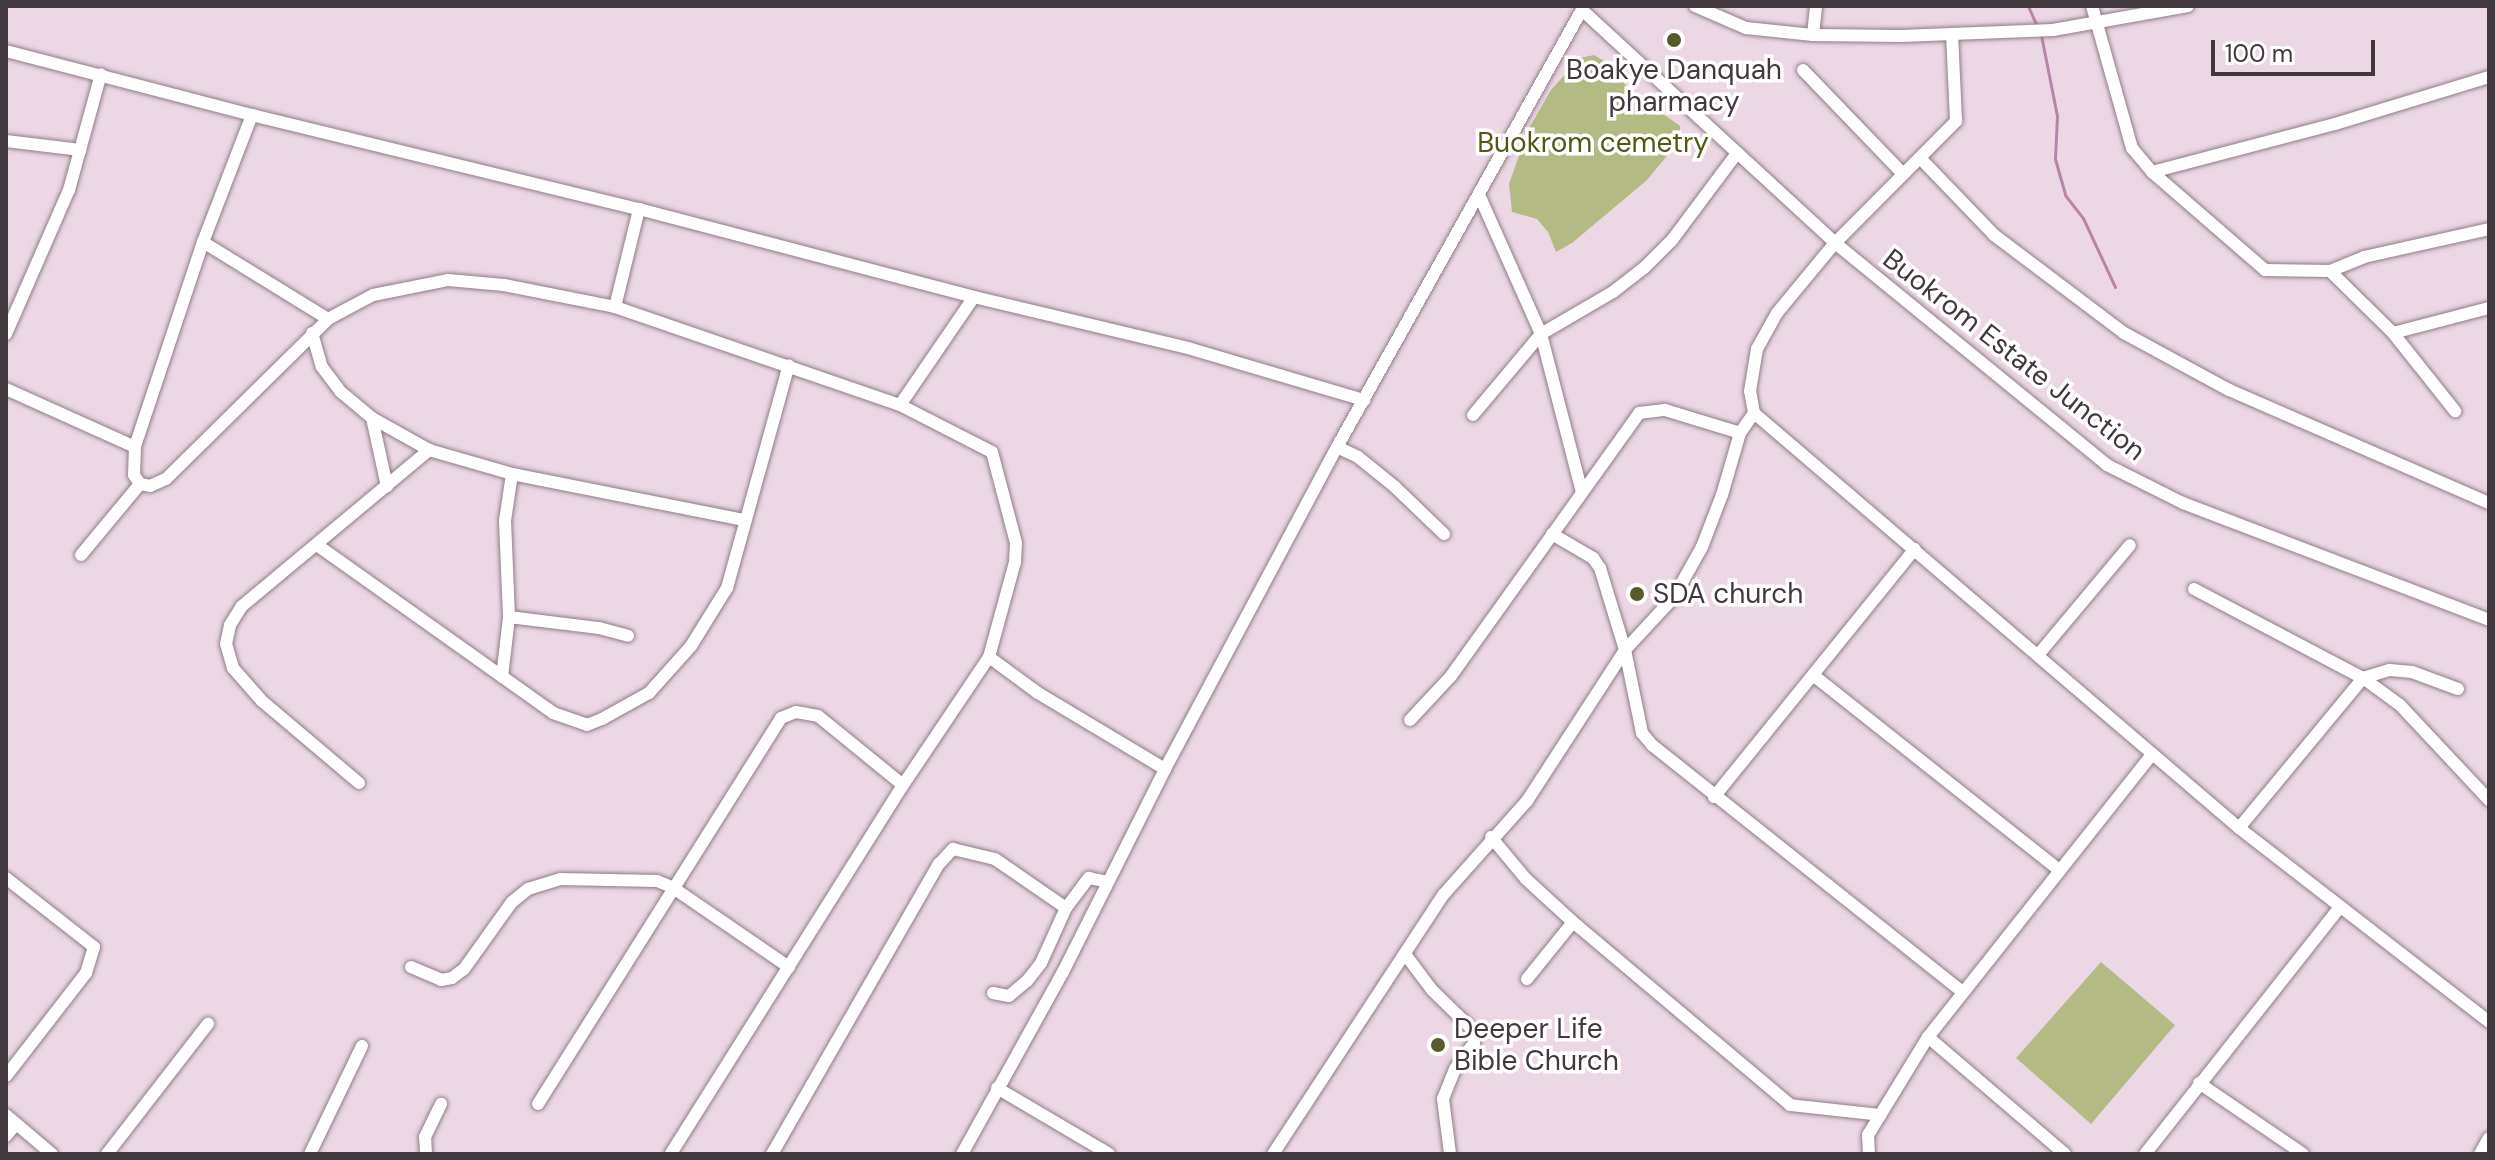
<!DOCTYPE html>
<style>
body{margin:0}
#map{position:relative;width:2495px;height:1160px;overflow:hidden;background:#ebd8e4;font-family:"DM Sans",sans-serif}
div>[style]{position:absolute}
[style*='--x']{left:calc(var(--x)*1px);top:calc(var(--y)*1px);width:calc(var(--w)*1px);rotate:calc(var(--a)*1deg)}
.green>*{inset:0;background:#b3ba83}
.stream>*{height:3px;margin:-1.5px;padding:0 1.5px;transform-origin:1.5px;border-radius:1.5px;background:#b984a8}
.roads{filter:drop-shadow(0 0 2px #8e7d88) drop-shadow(0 0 2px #8e7d88)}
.minor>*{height:12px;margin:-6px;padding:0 6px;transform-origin:6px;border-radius:6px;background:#fff}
.dots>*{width:22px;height:22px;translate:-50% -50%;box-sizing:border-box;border:4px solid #fff;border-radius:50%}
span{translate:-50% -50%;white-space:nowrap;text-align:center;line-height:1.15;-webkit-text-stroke:7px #fff;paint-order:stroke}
.poi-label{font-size:28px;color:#40383d}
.left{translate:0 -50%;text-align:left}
.park-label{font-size:28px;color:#525814}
.street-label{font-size:28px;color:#40383d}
.frame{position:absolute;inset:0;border:8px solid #40383d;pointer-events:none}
.scale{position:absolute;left:2211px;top:40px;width:164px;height:36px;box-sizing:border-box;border:4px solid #40383d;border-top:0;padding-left:10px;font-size:24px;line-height:28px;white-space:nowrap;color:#40383d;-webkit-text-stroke:6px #fff;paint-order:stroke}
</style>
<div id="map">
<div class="green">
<i style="clip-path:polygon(1594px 55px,1611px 65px,1629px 90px,1680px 126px,1680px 140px,1647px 180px,1572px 243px,1556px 252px,1548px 232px,1537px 219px,1512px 212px,1509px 184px,1528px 130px,1551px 90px,1580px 58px)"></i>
<i style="clip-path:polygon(2101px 962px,2175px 1025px,2091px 1124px,2016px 1058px)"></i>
</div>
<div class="stream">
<i style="--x:2028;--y:6;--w:24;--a:66"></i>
<i style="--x:2041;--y:35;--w:83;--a:78.8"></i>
<i style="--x:2057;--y:116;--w:43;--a:92.7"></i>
<i style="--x:2055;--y:159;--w:37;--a:74"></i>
<i style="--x:2065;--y:195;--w:29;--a:52"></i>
<i style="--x:2083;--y:218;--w:76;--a:65.1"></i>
</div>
<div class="roads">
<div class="minor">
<i style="--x:1695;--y:6;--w:56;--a:23.3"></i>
<i style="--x:1746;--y:28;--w:67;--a:6"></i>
<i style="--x:1813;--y:35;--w:88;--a:0.7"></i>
<i style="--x:1901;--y:36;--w:152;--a:-2.3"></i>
<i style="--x:2053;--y:30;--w:137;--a:-10.1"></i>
<i style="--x:2092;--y:6;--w:148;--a:74.3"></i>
<i style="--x:2132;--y:148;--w:31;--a:50"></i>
<i style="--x:2152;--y:172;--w:150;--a:40.9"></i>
<i style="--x:2265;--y:270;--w:65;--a:0.9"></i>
<i style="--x:2330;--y:271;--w:37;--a:-22"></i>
<i style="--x:2364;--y:257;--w:128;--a:-12.6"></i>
<i style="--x:1582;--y:10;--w:344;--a:42.6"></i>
<i style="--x:1835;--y:243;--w:351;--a:39.2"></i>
<i style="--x:2107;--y:465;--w:85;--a:26.6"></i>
<i style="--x:2183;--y:503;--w:328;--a:20.9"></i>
<i style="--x:1813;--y:35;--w:29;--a:-84"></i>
<i style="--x:6;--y:51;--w:254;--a:14.6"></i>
<i style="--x:252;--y:115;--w:398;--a:13.7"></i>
<i style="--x:639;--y:209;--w:346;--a:14.7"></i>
<i style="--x:974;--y:297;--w:220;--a:13.4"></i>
<i style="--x:1188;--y:348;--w:184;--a:16.5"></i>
<i style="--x:1803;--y:70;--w:144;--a:46.1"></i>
<i style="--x:252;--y:115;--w:136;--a:111.1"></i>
<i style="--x:203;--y:242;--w:216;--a:108.4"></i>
<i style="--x:135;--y:447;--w:28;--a:92"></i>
<i style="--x:134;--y:475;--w:11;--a:56"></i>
<i style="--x:140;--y:484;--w:10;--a:11"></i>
<i style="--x:150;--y:486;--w:17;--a:-24"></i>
<i style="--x:166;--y:479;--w:228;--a:-44.6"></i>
<i style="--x:328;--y:319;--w:51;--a:-28.1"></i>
<i style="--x:373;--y:295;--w:76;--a:-11.3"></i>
<i style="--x:448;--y:280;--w:56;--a:5.1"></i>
<i style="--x:504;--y:285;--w:113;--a:11.2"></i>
<i style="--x:615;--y:307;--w:301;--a:19"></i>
<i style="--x:900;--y:405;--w:103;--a:27.1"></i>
<i style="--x:992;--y:452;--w:94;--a:75.2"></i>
<i style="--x:1016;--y:543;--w:19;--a:93"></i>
<i style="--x:1015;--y:562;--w:98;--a:105.3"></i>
<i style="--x:989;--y:657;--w:154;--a:123.9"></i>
<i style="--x:903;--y:785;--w:436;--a:122.2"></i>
<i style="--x:6;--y:141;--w:75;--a:6.9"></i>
<i style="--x:1920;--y:158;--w:107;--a:46.1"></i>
<i style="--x:1994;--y:235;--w:163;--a:37"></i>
<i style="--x:2124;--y:333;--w:119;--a:28.5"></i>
<i style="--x:2229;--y:390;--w:283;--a:23.5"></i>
<i style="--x:2152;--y:172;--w:189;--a:-14.7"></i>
<i style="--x:2335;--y:124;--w:161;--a:-17"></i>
<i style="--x:1480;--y:197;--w:150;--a:66"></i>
<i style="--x:1541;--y:334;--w:163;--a:75.5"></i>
<i style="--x:203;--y:242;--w:147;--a:31.6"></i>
<i style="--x:2330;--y:271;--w:88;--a:44.5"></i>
<i style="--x:2393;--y:333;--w:100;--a:51.5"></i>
<i style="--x:615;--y:307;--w:101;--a:-76.2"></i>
<i style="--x:312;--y:333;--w:35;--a:74"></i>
<i style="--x:322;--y:367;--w:31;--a:53"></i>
<i style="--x:341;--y:392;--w:40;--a:40"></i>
<i style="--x:372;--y:418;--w:65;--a:29.3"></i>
<i style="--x:429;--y:450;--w:86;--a:16.1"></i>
<i style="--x:512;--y:474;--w:237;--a:11.2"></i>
<i style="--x:2393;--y:333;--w:99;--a:-14.6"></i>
<i style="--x:6;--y:334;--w:157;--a:-66.4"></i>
<i style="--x:69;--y:190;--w:120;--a:-74.6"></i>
<i style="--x:6;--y:389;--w:141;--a:24.2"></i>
<i style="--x:900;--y:405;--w:131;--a:-55.6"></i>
<i style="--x:1754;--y:413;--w:638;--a:40.55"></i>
<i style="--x:2239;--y:828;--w:316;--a:37.8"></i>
<i style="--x:1473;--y:415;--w:106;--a:-50"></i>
<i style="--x:1541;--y:334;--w:83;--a:-30.3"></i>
<i style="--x:1613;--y:292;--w:39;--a:-38"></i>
<i style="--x:1644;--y:268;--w:40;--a:-45"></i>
<i style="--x:1672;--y:240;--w:109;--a:-53.2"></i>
<i style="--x:372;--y:418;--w:70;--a:77.6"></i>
<i style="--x:1337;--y:447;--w:23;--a:25"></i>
<i style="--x:1358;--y:457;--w:48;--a:39"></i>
<i style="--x:1395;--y:487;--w:68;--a:43.8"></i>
<i style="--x:512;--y:474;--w:48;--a:98.5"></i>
<i style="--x:505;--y:521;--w:96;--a:87.6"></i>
<i style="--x:509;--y:617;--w:91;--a:7"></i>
<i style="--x:599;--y:628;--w:30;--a:15"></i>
<i style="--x:1552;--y:534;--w:48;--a:30.3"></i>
<i style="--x:1593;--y:558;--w:12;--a:55"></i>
<i style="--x:1600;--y:568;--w:86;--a:73"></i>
<i style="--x:1625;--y:650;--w:85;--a:78.4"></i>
<i style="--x:1642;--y:733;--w:16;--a:50"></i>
<i style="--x:1652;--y:745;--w:397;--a:38.5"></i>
<i style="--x:317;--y:545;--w:290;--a:35.4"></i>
<i style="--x:553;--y:713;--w:36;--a:19"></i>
<i style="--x:587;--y:725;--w:16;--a:-22"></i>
<i style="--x:602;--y:719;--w:54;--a:-29"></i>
<i style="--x:649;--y:693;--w:63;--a:-48.2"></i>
<i style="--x:691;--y:646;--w:68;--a:-58.2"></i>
<i style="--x:727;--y:588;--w:231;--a:-74.5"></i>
<i style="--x:81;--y:555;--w:92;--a:-50.3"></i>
<i style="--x:2194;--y:589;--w:191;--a:27.8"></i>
<i style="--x:2363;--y:678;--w:46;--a:36.1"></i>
<i style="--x:2400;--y:705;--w:130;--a:46.9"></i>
<i style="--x:2038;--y:655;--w:143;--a:-50.1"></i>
<i style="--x:989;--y:657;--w:61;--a:36.3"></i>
<i style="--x:1038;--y:693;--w:148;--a:30.9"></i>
<i style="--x:1813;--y:675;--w:314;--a:38.4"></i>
<i style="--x:502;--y:677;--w:60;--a:-83.3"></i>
<i style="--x:1410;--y:720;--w:60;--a:-47"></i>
<i style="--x:1451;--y:676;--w:323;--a:-54.4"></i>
<i style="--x:1639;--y:413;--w:26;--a:-7"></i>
<i style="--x:1665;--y:410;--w:78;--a:17"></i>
<i style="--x:359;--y:783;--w:127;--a:-139.8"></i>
<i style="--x:262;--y:701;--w:44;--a:-131.3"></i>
<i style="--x:233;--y:668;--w:25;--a:-106"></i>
<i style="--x:226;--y:644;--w:19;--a:-78"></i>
<i style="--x:230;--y:625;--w:22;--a:-58"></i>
<i style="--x:242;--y:606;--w:244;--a:-39.8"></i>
<i style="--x:1714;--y:797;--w:319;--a:-51"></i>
<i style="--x:2239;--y:828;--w:195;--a:-50.4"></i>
<i style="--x:2363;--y:678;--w:28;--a:-17"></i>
<i style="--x:2390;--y:670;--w:22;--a:5"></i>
<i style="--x:2412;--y:672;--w:49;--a:20.3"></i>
<i style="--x:1491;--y:837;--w:55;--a:50.2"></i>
<i style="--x:1526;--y:879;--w:64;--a:42.5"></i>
<i style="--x:1573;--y:922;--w:284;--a:40.1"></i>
<i style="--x:1790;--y:1105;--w:91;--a:6.3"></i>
<i style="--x:6;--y:878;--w:112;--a:38.1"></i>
<i style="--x:94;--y:947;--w:27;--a:107"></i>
<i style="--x:86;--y:973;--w:130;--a:127.8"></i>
<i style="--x:1405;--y:954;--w:45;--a:53.1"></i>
<i style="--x:1432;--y:990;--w:59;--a:44.3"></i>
<i style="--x:1474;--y:1031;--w:12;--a:90"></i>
<i style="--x:1474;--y:1043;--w:32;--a:126"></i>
<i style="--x:1455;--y:1069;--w:32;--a:112"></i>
<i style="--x:1443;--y:1099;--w:55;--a:82.7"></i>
<i style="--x:411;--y:967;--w:33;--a:23"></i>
<i style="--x:441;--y:980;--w:11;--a:-10"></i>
<i style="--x:452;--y:978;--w:15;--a:-37"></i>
<i style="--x:464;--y:969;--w:82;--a:-54.4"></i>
<i style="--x:512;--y:902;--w:21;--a:-39"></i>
<i style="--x:528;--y:889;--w:34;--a:-17"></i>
<i style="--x:561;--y:879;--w:96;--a:1.2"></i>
<i style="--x:657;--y:881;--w:16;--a:22"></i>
<i style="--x:672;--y:887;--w:142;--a:34.4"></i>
<i style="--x:1527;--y:979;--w:73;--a:-51.1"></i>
<i style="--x:993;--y:993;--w:16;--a:11"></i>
<i style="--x:1009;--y:996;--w:23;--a:-40"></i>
<i style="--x:1027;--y:981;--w:23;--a:-52"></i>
<i style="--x:1041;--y:963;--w:60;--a:-65.6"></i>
<i style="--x:1066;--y:908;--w:38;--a:-53"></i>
<i style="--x:1089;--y:878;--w:19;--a:12"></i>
<i style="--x:1928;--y:1037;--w:180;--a:40.5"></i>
<i style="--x:2199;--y:1083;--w:126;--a:34.3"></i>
<i style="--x:997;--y:1088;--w:130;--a:30.5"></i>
<i style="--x:538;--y:1104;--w:456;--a:-57.8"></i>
<i style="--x:781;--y:718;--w:16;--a:-22"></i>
<i style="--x:796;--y:712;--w:22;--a:10"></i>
<i style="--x:818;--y:716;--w:109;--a:39.1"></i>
<i style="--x:6;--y:1115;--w:60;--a:40.3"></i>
<i style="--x:6;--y:1136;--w:16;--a:-50"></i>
<i style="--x:107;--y:1154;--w:165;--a:-52.2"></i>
<i style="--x:310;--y:1154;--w:120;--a:-64.3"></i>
<i style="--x:426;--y:1154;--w:17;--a:-93"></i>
<i style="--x:425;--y:1137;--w:37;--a:-64"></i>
<i style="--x:772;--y:1154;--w:335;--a:-60.1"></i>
<i style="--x:939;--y:864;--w:21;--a:-47"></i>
<i style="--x:953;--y:849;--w:43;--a:13.4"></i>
<i style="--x:995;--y:859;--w:86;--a:34.6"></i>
<i style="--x:962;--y:1154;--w:208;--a:-61"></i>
<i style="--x:1063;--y:972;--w:227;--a:-63.3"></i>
<i style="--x:1165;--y:769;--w:365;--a:-61.9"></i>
<i style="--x:1337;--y:447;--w:505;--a:-60.75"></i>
<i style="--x:1273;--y:1154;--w:311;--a:-56.7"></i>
<i style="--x:1444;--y:894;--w:125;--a:-48.3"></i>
<i style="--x:1527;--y:801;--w:180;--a:-57"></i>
<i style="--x:1625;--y:650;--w:72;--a:-47.2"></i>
<i style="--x:1674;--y:597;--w:57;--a:-60.8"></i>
<i style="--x:1702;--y:547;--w:56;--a:-69"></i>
<i style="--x:1722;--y:495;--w:65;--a:-73.8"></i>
<i style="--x:1740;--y:433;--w:24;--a:-55"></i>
<i style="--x:1754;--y:413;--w:22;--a:-100"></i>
<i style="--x:1750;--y:391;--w:43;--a:-80.5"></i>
<i style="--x:1757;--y:349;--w:41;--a:-60.9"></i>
<i style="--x:1777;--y:313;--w:91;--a:-50.4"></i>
<i style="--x:1835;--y:243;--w:172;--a:-45.2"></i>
<i style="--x:1956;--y:121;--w:87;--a:-92.6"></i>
<i style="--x:1869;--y:1154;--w:19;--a:-93"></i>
<i style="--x:1868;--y:1135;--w:115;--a:-58.5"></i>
<i style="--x:1928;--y:1037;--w:361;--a:-51.6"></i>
<i style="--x:2145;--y:1154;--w:315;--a:-51.7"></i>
<i style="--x:2480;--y:1154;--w:18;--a:-61"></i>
</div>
</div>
<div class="dots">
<i style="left:1674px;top:40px;background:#565b29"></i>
<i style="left:1637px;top:594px;background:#565b29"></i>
<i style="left:1438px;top:1045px;background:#565b29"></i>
</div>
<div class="poi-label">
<span style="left:1674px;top:86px">Boakye Danquah<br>pharmacy</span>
<span class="left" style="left:1653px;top:594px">SDA church</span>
<span class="left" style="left:1454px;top:1045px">Deeper Life<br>Bible Church</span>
</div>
<div class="park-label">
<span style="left:1593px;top:143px">Buokrom cemetry</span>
</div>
<div class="street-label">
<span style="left:2014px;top:355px;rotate:38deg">Buokrom Estate Junction</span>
</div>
<div class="frame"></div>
<div class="scale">100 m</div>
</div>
